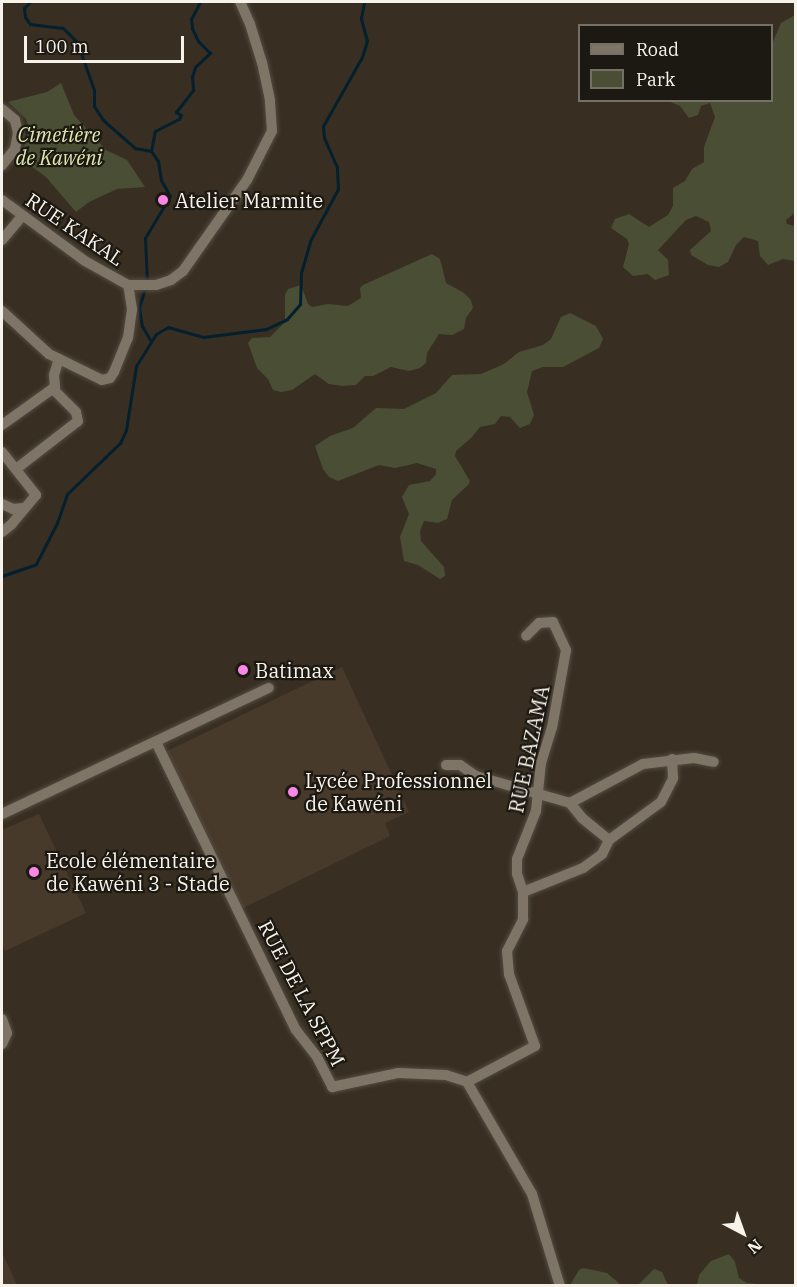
<!DOCTYPE html>
<meta charset="utf-8">
<style>
body{margin:0}
#map{position:relative;width:797px;height:1287px;overflow:hidden;background:#382f22;font-family:"IBM Plex Serif",serif}
div>[style]{position:absolute}
[style*='--x']{left:calc(var(--x)*1px);top:calc(var(--y)*1px);width:calc(var(--w)*1px);rotate:calc(var(--a)*1deg)}
.education>*{inset:0;background:#473a2b}
.green>*{inset:0;background:#4a4e35}
.stream>*{height:3px;margin:-1.5px;padding:0 1.5px;transform-origin:1.5px;border-radius:1.5px;background:#041f2d}
.roads{filter:drop-shadow(0 0 2px #534c41) drop-shadow(0 0 2px #534c41)}
.minor>*{height:10px;margin:-5px;padding:0 5px;transform-origin:5px;border-radius:5px;background:#7f7567}
.dots>*{width:16px;height:16px;translate:-50% -50%;box-sizing:border-box;border:3px solid #1c1812;border-radius:50%}
span{translate:-50% -50%;white-space:nowrap;text-align:center;line-height:1.15;-webkit-text-stroke:4.5px #1c1812;paint-order:stroke}
.park-label{font-size:20px;color:#dee7b0;font-style:italic}
.poi-label{font-size:20px;color:#f8f3ea}
.left{translate:0 -50%;text-align:left}
.street-label{font-size:20px;color:#f8f3ea}
.frame{position:absolute;inset:0;border:3px solid #f8f3ea;pointer-events:none}
.legend{position:absolute;left:578px;top:24px;width:195px;height:78px;box-sizing:border-box;background:#1c1812;border:2px solid #747068;margin:0;padding:8px 10px;list-style:none;font-size:18px;color:#f8f3ea}
.legend li{display:flex;align-items:center;gap:12px;height:30px}
.legend b{width:30px;border:2px solid #747068}
.north{position:absolute;left:713px;top:1203px;width:60px;height:60px;-webkit-text-stroke:4px #1c1812;paint-order:stroke;rotate:139deg;font-size:16px;font-weight:700;line-height:24px;text-align:center;color:#f8f3ea}
.north::after{content:'';display:block;margin:auto;width:21px;height:27px;background:#f8f3ea;clip-path:polygon(50% 0,100% 100%,50% 72%,0 100%)}
.scale{position:absolute;left:24px;top:36px;width:160px;height:27px;box-sizing:border-box;border:3px solid #f8f3ea;border-top:0;padding-left:8px;font-size:18px;line-height:21px;white-space:nowrap;color:#f8f3ea;-webkit-text-stroke:4px #1c1812;paint-order:stroke}
</style>
<div id="map">
<div class="education">
<i style="clip-path:polygon(342px 667px,409px 812px,385px 823px,390px 836px,241px 909px,165px 752px)"></i>
<i style="clip-path:polygon(39px 814px,86px 913px,5px 951px,2px 943px,2px 830px)"></i>
<i style="clip-path:polygon(2px 1252px,17px 1285px,2px 1285px)"></i>
</div>
<div class="green">
<i style="clip-path:polygon(795px 15px,796px 212px,786px 220px,787px 224px,795px 226px,795px 261px,783px 259px,768px 265px,760px 256px,758px 241px,744px 237px,736px 245px,728px 262px,719px 267px,708px 265px,691px 255px,690px 250px,711px 231px,709px 222px,696px 216px,686px 220px,658px 250px,668px 260px,669px 275px,655px 280px,648px 274px,633px 276px,623px 267px,629px 244px,627px 239px,611px 228px,615px 219px,629px 214px,649px 227px,668px 215px,673px 206px,673px 188px,685px 181px,692px 169px,704px 162px,704px 147px,715px 117px,710px 103px,701px 106px,698px 115px,689px 118px,680px 106px,668px 101px,772px 100px,772px 44px,781px 23px)"></i>
<i style="clip-path:polygon(61px 83px,74px 115px,106px 150px,127px 160px,145px 187px,117px 189px,89px 202px,76px 212px,46px 177px,16px 155px,24px 147px,29px 128px,26px 119px,8px 102px,47px 92px)"></i>
<i style="clip-path:polygon(432px 254px,440px 259px,446px 283px,464px 293px,471px 300px,473px 308px,466px 318px,464px 329px,452px 335px,439px 334px,427px 353px,426px 363px,420px 368px,409px 371px,391px 367px,373px 376px,365px 376px,356px 385px,342px 386px,329px 384px,315px 374px,292px 390px,281px 392px,273px 390px,268px 379px,257px 368px,248px 343px,252px 338px,270px 337px,285px 322px,285px 295px,288px 289px,301px 285px,308px 304px,312px 307px,328px 304px,348px 306px,361px 298px,360px 288px,363px 285px)"></i>
<i style="clip-path:polygon(570px 313px,596px 326px,603px 339px,599px 348px,563px 367px,543px 367px,532px 371px,527px 392px,534px 415px,530px 424px,520px 428px,510px 417px,501px 416px,495px 424px,480px 427px,471px 438px,456px 451px,455px 456px,470px 481px,468px 485px,452px 500px,447px 519px,438px 523px,424px 521px,420px 531px,421px 541px,444px 567px,445px 576px,440px 579px,418px 565px,404px 561px,400px 537px,409px 514px,402px 497px,409px 485px,430px 481px,436px 474px,436px 469px,417px 463px,395px 468px,379px 465px,338px 481px,329px 477px,323px 469px,315px 446px,330px 436px,353px 428px,376px 408px,404px 409px,436px 393px,452px 375px,481px 374px,504px 364px,519px 352px,543px 345px,551px 339px,561px 317px)"></i>
<i style="clip-path:polygon(729px 1254px,735px 1262px,739px 1278px,747px 1283px,766px 1285px,697px 1285px,699px 1275px,711px 1261px)"></i>
<i style="clip-path:polygon(583px 1268px,607px 1273px,621px 1285px,570px 1285px,579px 1270px)"></i>
<i style="clip-path:polygon(654px 1269px,662px 1272px,668px 1285px,638px 1285px)"></i>
</div>
<div class="stream">
<i style="--x:30;--y:2;--w:8;--a:135"></i>
<i style="--x:24;--y:8;--w:9;--a:84"></i>
<i style="--x:25;--y:17;--w:9;--a:54"></i>
<i style="--x:30;--y:24;--w:33;--a:7"></i>
<i style="--x:63;--y:28;--w:20;--a:45"></i>
<i style="--x:77;--y:42;--w:51;--a:70.5"></i>
<i style="--x:94;--y:90;--w:16;--a:90"></i>
<i style="--x:94;--y:106;--w:17;--a:57"></i>
<i style="--x:103;--y:120;--w:43;--a:41.2"></i>
<i style="--x:135;--y:148;--w:16;--a:11"></i>
<i style="--x:151;--y:151;--w:12;--a:55"></i>
<i style="--x:158;--y:161;--w:19;--a:81"></i>
<i style="--x:161;--y:180;--w:18;--a:61"></i>
<i style="--x:170;--y:196;--w:49;--a:120.8"></i>
<i style="--x:145;--y:238;--w:44;--a:87.4"></i>
<i style="--x:151;--y:151;--w:20;--a:-79"></i>
<i style="--x:155;--y:131;--w:27;--a:-27"></i>
<i style="--x:179;--y:119;--w:4;--a:-63"></i>
<i style="--x:181;--y:115;--w:6;--a:-149"></i>
<i style="--x:176;--y:112;--w:28;--a:-52"></i>
<i style="--x:193;--y:90;--w:13;--a:-94"></i>
<i style="--x:192;--y:77;--w:10;--a:-73"></i>
<i style="--x:195;--y:67;--w:21;--a:-43"></i>
<i style="--x:210;--y:53;--w:17;--a:-135"></i>
<i style="--x:198;--y:41;--w:14;--a:-115"></i>
<i style="--x:192;--y:28;--w:9;--a:-96"></i>
<i style="--x:191;--y:19;--w:19;--a:-62"></i>
<i style="--x:145;--y:288;--w:21;--a:107"></i>
<i style="--x:139;--y:308;--w:18;--a:81"></i>
<i style="--x:142;--y:326;--w:16;--a:60"></i>
<i style="--x:2;--y:576;--w:36;--a:-19"></i>
<i style="--x:36;--y:564;--w:46;--a:-62.9"></i>
<i style="--x:57;--y:523;--w:31;--a:-71"></i>
<i style="--x:67;--y:494;--w:74;--a:-43.9"></i>
<i style="--x:120;--y:443;--w:14;--a:-65"></i>
<i style="--x:126;--y:430;--w:65;--a:-81.1"></i>
<i style="--x:136;--y:366;--w:38;--a:-58"></i>
<i style="--x:156;--y:334;--w:14;--a:-30"></i>
<i style="--x:168;--y:327;--w:36;--a:16"></i>
<i style="--x:203;--y:337;--w:64;--a:-7.2"></i>
<i style="--x:266;--y:329;--w:23;--a:-25"></i>
<i style="--x:287;--y:319;--w:20;--a:-49"></i>
<i style="--x:300;--y:304;--w:31;--a:-88"></i>
<i style="--x:301;--y:273;--w:33;--a:-74"></i>
<i style="--x:310;--y:241;--w:59;--a:-61.7"></i>
<i style="--x:338;--y:189;--w:22;--a:-93"></i>
<i style="--x:337;--y:167;--w:32;--a:-114"></i>
<i style="--x:324;--y:138;--w:12;--a:-95"></i>
<i style="--x:323;--y:126;--w:79;--a:-60.5"></i>
<i style="--x:362;--y:57;--w:17;--a:-73"></i>
<i style="--x:367;--y:41;--w:24;--a:-105"></i>
<i style="--x:361;--y:18;--w:16;--a:-79"></i>
</div>
<div class="roads">
<div class="minor">
<i style="--x:2;--y:109;--w:17;--a:40"></i>
<i style="--x:15;--y:120;--w:13;--a:77"></i>
<i style="--x:18;--y:133;--w:16;--a:101"></i>
<i style="--x:15;--y:149;--w:21;--a:129"></i>
<i style="--x:2;--y:200;--w:103;--a:36.3"></i>
<i style="--x:85;--y:261;--w:49;--a:29.2"></i>
<i style="--x:128;--y:285;--w:28;--a:0"></i>
<i style="--x:156;--y:285;--w:16;--a:-18"></i>
<i style="--x:171;--y:280;--w:15;--a:-37"></i>
<i style="--x:183;--y:271;--w:111;--a:-54.9"></i>
<i style="--x:247;--y:180;--w:55;--a:-63"></i>
<i style="--x:272;--y:131;--w:31;--a:-94"></i>
<i style="--x:270;--y:100;--w:38;--a:-102"></i>
<i style="--x:262;--y:63;--w:41;--a:-107.1"></i>
<i style="--x:250;--y:24;--w:24;--a:-114"></i>
<i style="--x:2;--y:240;--w:31;--a:-50"></i>
<i style="--x:2;--y:311;--w:64;--a:42.5"></i>
<i style="--x:49;--y:354;--w:59;--a:26.1"></i>
<i style="--x:102;--y:380;--w:8;--a:-14"></i>
<i style="--x:110;--y:378;--w:7;--a:-56"></i>
<i style="--x:114;--y:372;--w:37;--a:-68"></i>
<i style="--x:128;--y:338;--w:29;--a:-82"></i>
<i style="--x:132;--y:309;--w:24;--a:-99"></i>
<i style="--x:2;--y:425;--w:65;--a:-35.6"></i>
<i style="--x:55;--y:387;--w:12;--a:-95"></i>
<i style="--x:54;--y:375;--w:17;--a:-73"></i>
<i style="--x:2;--y:452;--w:55;--a:51.7"></i>
<i style="--x:36;--y:495;--w:38;--a:130"></i>
<i style="--x:12;--y:524;--w:13;--a:141"></i>
<i style="--x:16;--y:469;--w:78;--a:-37.7"></i>
<i style="--x:78;--y:421;--w:9;--a:-103"></i>
<i style="--x:76;--y:412;--w:33;--a:-135"></i>
<i style="--x:2;--y:504;--w:12;--a:24"></i>
<i style="--x:13;--y:509;--w:10;--a:-6"></i>
<i style="--x:156;--y:742;--w:320;--a:64.1"></i>
<i style="--x:296;--y:1030;--w:34;--a:52"></i>
<i style="--x:317;--y:1057;--w:34;--a:63"></i>
<i style="--x:332;--y:1087;--w:67;--a:-12"></i>
<i style="--x:398;--y:1073;--w:48;--a:2.4"></i>
<i style="--x:446;--y:1075;--w:22;--a:18"></i>
<i style="--x:467;--y:1082;--w:129;--a:59.9"></i>
<i style="--x:532;--y:1194;--w:96;--a:73.1"></i>
<i style="--x:446;--y:765;--w:14;--a:0"></i>
<i style="--x:460;--y:765;--w:19;--a:35"></i>
<i style="--x:476;--y:776;--w:98;--a:16"></i>
<i style="--x:570;--y:803;--w:83;--a:-28.1"></i>
<i style="--x:643;--y:764;--w:51;--a:-6.7"></i>
<i style="--x:694;--y:758;--w:20;--a:11"></i>
<i style="--x:570;--y:803;--w:19;--a:51"></i>
<i style="--x:582;--y:818;--w:35;--a:39"></i>
<i style="--x:2;--y:814;--w:295;--a:-25.3"></i>
<i style="--x:523;--y:892;--w:65;--a:-21.8"></i>
<i style="--x:583;--y:868;--w:24;--a:-36"></i>
<i style="--x:602;--y:854;--w:16;--a:-63"></i>
<i style="--x:609;--y:840;--w:64;--a:-36.2"></i>
<i style="--x:661;--y:802;--w:27;--a:-63"></i>
<i style="--x:673;--y:778;--w:19;--a:-93"></i>
<i style="--x:2;--y:1019;--w:15;--a:70"></i>
<i style="--x:7;--y:1033;--w:12;--a:114"></i>
<i style="--x:467;--y:1082;--w:77;--a:-27.9"></i>
<i style="--x:535;--y:1046;--w:77;--a:-109.9"></i>
<i style="--x:509;--y:974;--w:23;--a:-95"></i>
<i style="--x:507;--y:951;--w:36;--a:-63"></i>
<i style="--x:523;--y:919;--w:27;--a:-90"></i>
<i style="--x:523;--y:892;--w:19;--a:-108"></i>
<i style="--x:517;--y:874;--w:15;--a:-90"></i>
<i style="--x:517;--y:859;--w:52;--a:-68.4"></i>
<i style="--x:536;--y:811;--w:48;--a:-84.1"></i>
<i style="--x:541;--y:763;--w:37;--a:-73"></i>
<i style="--x:552;--y:728;--w:79;--a:-79.8"></i>
<i style="--x:566;--y:650;--w:31;--a:-115"></i>
<i style="--x:553;--y:622;--w:14;--a:176"></i>
<i style="--x:539;--y:623;--w:18;--a:135"></i>
</div>
</div>
<div class="dots">
<i style="left:163px;top:200px;background:#fa87e6"></i>
<i style="left:243px;top:670px;background:#fa87e6"></i>
<i style="left:293px;top:792px;background:#fa87e6"></i>
<i style="left:34px;top:872px;background:#fa87e6"></i>
</div>
<div class="park-label">
<span style="left:59px;top:146px">Cimetière<br>de Kawéni</span>
</div>
<div class="poi-label">
<span class="left" style="left:175px;top:200px">Atelier Marmite</span>
<span class="left" style="left:255px;top:670px">Batimax</span>
<span class="left" style="left:305px;top:792px">Lycée Professionnel<br>de Kawéni</span>
<span class="left" style="left:46px;top:872px">Ecole élémentaire<br>de Kawéni 3 - Stade</span>
</div>
<div class="street-label">
<span style="left:75px;top:229px;rotate:34deg">RUE KAKAL</span>
<span style="left:529px;top:749px;rotate:-78deg">RUE BAZAMA</span>
<span style="left:302px;top:993px;rotate:62deg">RUE DE LA SPPM</span>
</div>
<div class="frame"></div>
<ul class="legend">
<li><b style="height:8px;background:#7f7567"></b>Road</li>
<li><b style="height:16px;background:#4a4e35"></b>Park</li>
</ul>
<div class="north">N</div>
<div class="scale">100 m</div>
</div>
